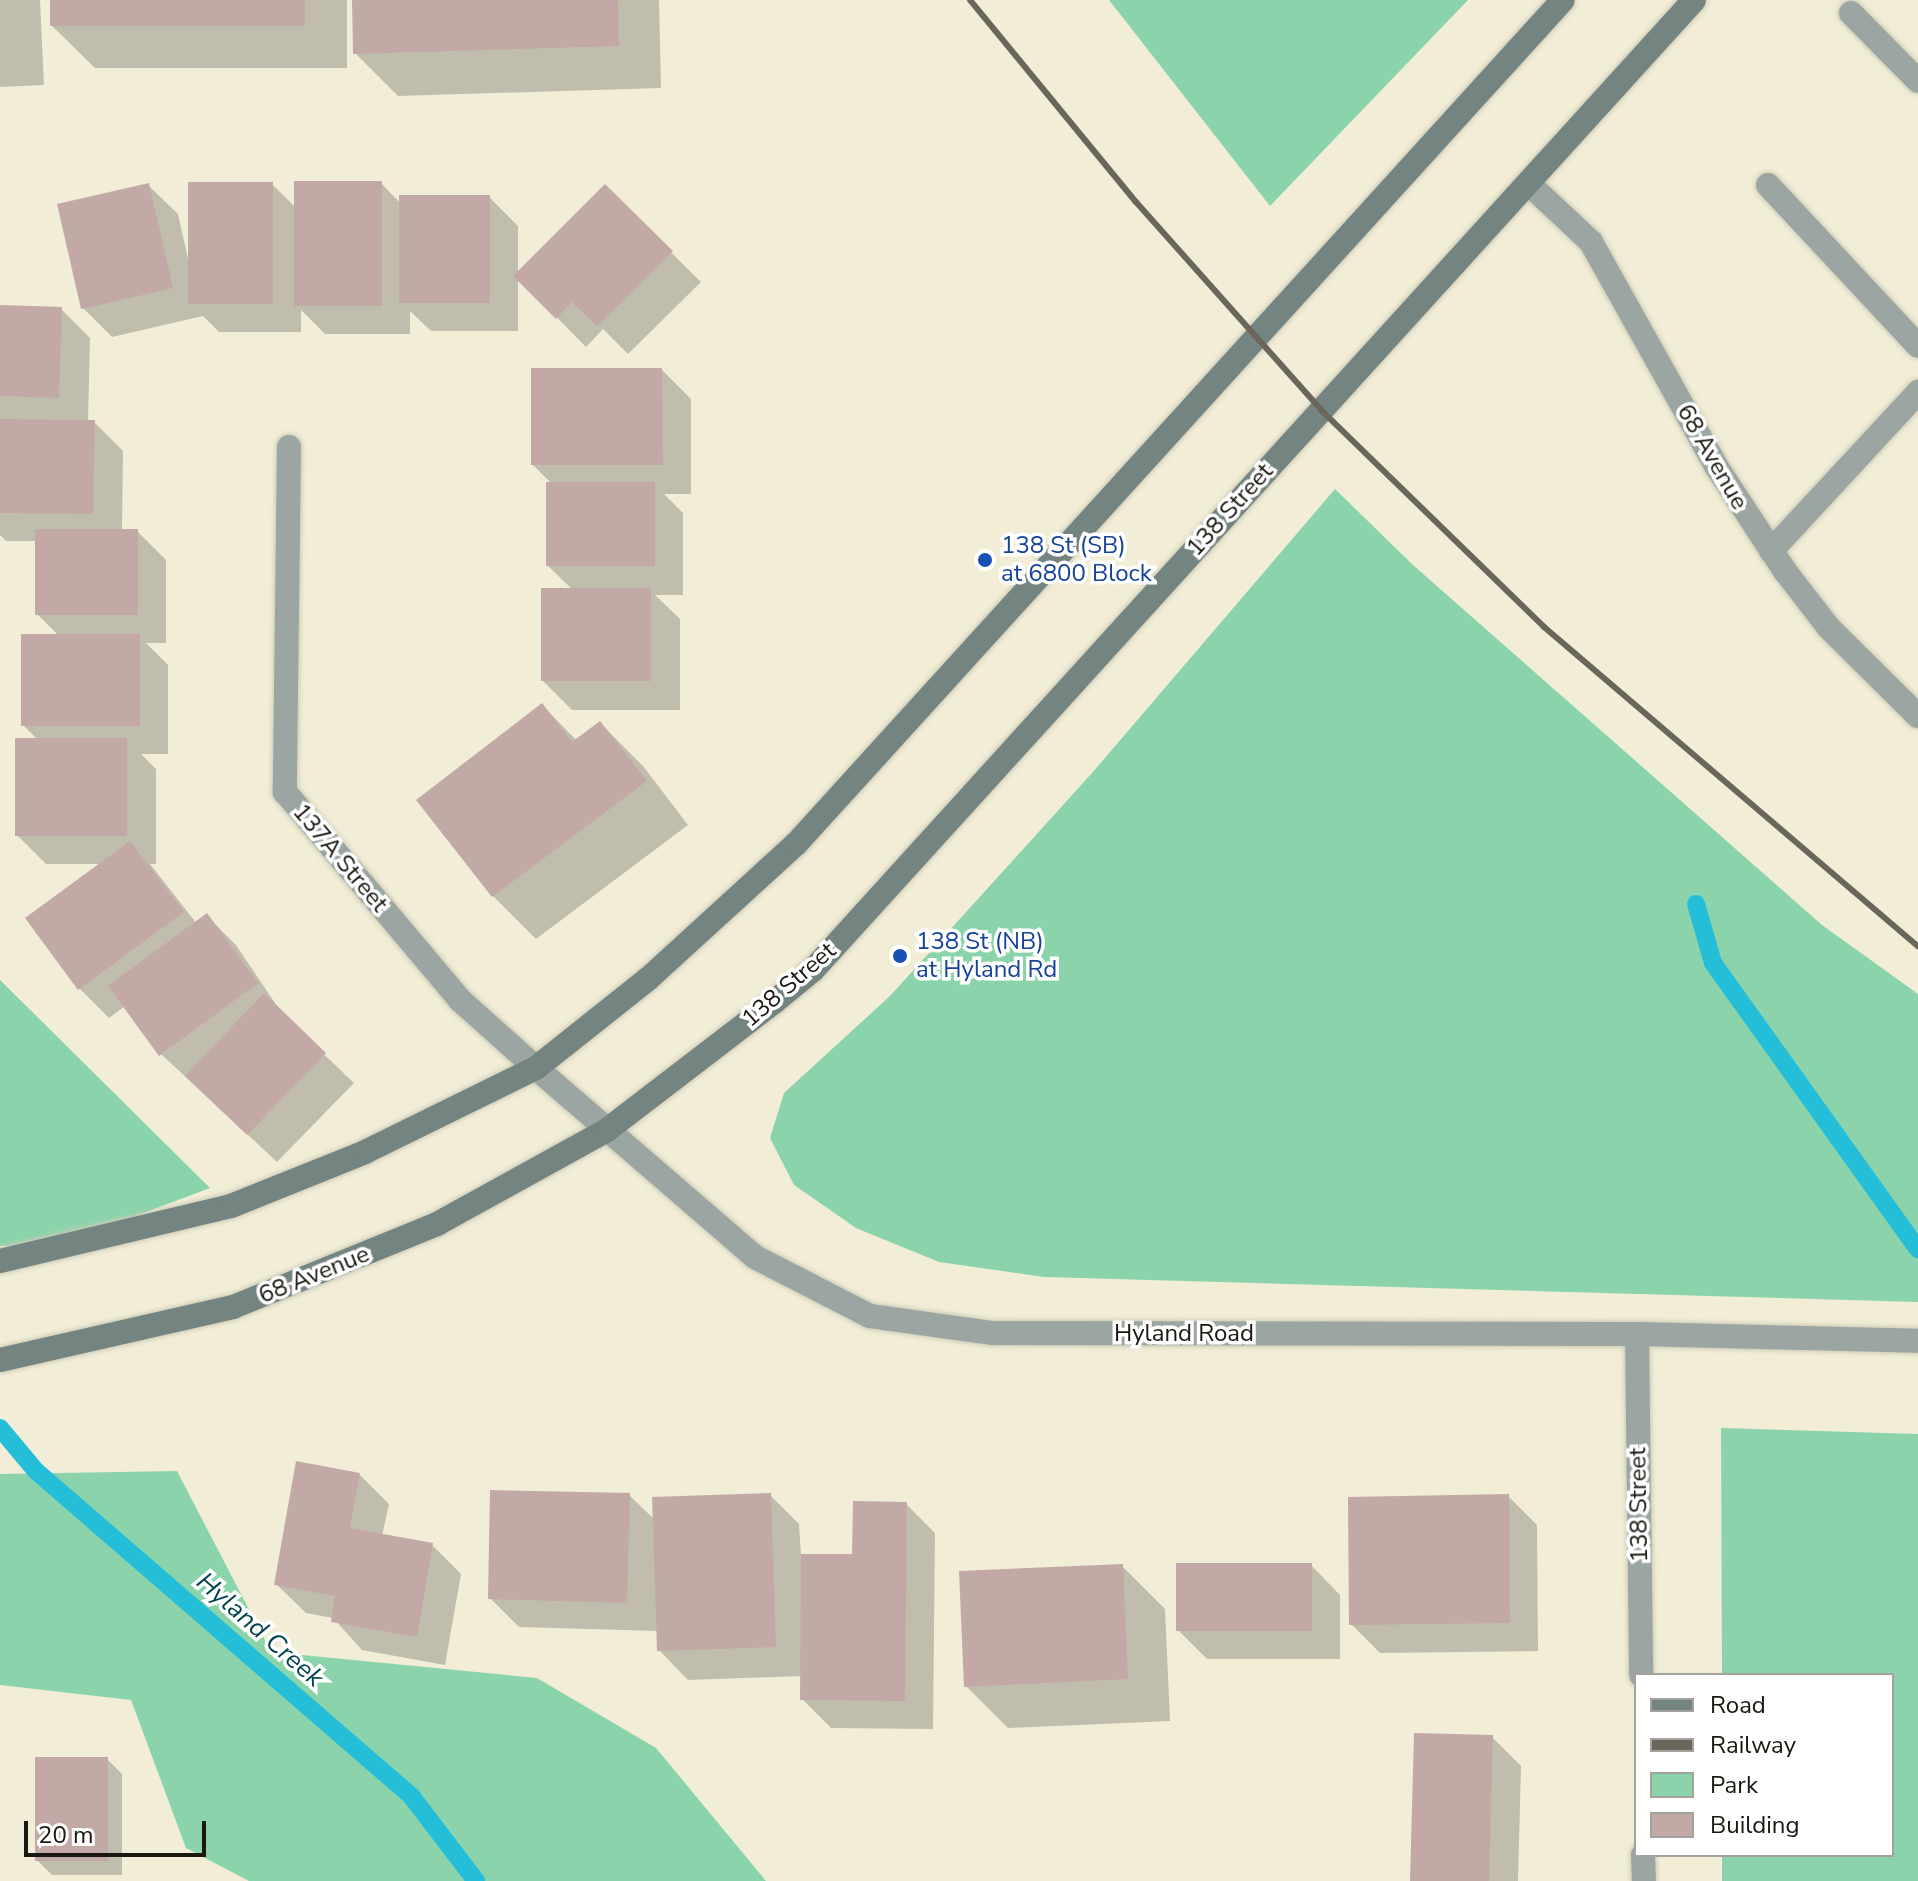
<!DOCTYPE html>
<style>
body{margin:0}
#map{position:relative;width:1918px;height:1881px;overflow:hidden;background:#f1edd7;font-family:"Nunito Sans",sans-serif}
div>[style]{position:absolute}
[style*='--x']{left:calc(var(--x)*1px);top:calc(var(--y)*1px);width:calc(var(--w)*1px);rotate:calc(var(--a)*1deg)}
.green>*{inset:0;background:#8bd4ab}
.shadow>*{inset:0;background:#0003}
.stream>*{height:18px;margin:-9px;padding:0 9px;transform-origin:9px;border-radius:9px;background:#25bed9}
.building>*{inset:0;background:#c2a9a5}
.roads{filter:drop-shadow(0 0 2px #cecbb7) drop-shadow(0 0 2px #cecbb7)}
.service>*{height:24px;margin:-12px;padding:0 12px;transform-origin:12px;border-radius:12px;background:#9ba6a3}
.minor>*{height:24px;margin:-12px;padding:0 12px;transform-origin:12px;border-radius:12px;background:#9ba6a3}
.tertiary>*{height:24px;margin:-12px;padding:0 12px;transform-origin:12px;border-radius:12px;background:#9ba6a3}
.secondary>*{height:24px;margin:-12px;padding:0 12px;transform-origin:12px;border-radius:12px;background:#748480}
.rail>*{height:6px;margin:-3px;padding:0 3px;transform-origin:3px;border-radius:3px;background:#6a675a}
.dots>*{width:22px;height:22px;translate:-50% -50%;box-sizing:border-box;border:4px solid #fff;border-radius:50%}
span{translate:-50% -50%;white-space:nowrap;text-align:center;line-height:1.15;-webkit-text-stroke:7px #fff;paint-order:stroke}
.street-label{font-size:24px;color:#191710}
.transit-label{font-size:24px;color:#164399}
.left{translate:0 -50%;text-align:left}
.water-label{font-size:26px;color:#01434e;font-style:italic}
.legend{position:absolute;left:1634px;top:1673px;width:260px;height:184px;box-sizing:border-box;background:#fff;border:2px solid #a3a29f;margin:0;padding:10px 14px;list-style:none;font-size:24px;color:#191710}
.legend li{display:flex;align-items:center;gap:16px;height:40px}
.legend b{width:40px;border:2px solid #a3a29f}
.scale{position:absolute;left:24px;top:1821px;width:182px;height:36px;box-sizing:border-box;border:4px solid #191710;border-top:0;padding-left:10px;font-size:24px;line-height:28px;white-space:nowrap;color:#191710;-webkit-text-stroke:6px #fff;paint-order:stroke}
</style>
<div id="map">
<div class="green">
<i style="clip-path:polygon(1109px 0,1468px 0,1270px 206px)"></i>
<i style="clip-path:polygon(1335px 489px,1413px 565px,1822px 925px,1918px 994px,1918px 1302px,1044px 1277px,939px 1262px,856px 1228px,794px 1185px,770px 1138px,784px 1093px,890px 996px,1092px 773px)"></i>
<i style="clip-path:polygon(0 980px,210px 1188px,59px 1245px,0 1246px)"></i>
<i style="clip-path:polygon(1721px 1428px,1918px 1434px,1918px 1881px,1722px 1881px,1722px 1855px,1892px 1855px,1892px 1675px,1722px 1675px)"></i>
<i style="clip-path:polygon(177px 1471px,271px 1652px,537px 1678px,656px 1748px,766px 1881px,249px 1881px,186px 1848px,131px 1700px,0 1685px,0 1474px)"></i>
</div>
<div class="shadow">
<i style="clip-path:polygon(0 0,40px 0,44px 85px,0 87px)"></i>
<i style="clip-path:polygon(52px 0,347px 0,347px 68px,95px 68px,52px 26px)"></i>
<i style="clip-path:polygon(354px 0,659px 0,661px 88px,398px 96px,355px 53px)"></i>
<i style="clip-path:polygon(381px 183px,401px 204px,489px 197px,518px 226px,518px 273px,605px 187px,701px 282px,628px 354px,603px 329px,586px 347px,518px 278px,518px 331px,431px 331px,410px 311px,410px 334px,325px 334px,301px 310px,301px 332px,219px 332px,203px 316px,112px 337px,83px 308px,148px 185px,178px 214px,188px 259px,272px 184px,296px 208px)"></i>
<i style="clip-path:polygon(0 307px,61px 309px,90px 338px,88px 422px,94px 422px,123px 451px,122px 531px,137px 531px,166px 560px,166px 643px,146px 643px,168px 665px,168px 754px,141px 754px,156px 769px,156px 864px,150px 864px,197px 924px,207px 916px,236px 945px,283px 1015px,354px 1083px,277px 1162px,161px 1054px,125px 1006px,109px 1018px,80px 989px,27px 918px,101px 864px,46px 864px,17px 835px,38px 740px,23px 725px,59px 636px,37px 614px,37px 541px,6px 541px,0 535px)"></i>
<i style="clip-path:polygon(662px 370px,691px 399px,691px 494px,664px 494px,683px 513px,683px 595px,655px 595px,680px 619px,680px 710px,572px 710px,543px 681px,573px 590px,548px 566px,552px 484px,533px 465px)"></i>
<i style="clip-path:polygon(542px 705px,577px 741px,600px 723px,643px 766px,688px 825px,536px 939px,493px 896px)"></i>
<i style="clip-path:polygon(359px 1474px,389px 1504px,382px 1536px,432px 1545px,461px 1574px,445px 1665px,362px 1650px,333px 1618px,306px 1613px,276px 1584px)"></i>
<i style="clip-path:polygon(629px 1495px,655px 1520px,770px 1495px,799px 1524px,801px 1556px,854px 1556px,906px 1504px,935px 1533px,933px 1729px,831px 1728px,802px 1699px,802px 1676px,688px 1680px,659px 1650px,658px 1631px,519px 1627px,490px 1598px)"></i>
<i style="clip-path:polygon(1508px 1496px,1537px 1525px,1538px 1651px,1380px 1653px,1351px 1624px)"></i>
<i style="clip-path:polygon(1311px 1565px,1340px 1595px,1340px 1659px,1207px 1659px,1178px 1630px)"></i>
<i style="clip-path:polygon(1122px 1566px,1165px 1609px,1170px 1721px,1008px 1728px,966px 1686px)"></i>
<i style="clip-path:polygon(1492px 1737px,1521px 1766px,1518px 1881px,1412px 1881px)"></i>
<i style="clip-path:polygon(107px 1759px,122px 1774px,122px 1875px,52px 1875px,37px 1860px)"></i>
</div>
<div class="stream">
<i style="--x:1696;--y:904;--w:61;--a:73.9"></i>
<i style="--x:1713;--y:963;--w:352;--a:54.4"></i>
<i style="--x:0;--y:1428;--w:56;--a:50.1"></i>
<i style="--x:36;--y:1471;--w:498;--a:40.9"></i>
<i style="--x:412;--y:1797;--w:106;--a:52.7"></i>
</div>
<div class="building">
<i style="clip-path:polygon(50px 0,305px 0,305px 26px,50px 26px)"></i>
<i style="clip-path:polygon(352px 0,618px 0,619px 46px,353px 54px)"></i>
<i style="clip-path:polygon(294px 181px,382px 181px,382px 306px,294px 306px)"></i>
<i style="clip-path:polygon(188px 182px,273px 182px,273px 304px,188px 304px)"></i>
<i style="clip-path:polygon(149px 183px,173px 288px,81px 309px,57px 204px)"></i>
<i style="clip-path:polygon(605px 184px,673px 251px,597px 326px,572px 302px,556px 319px,513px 276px)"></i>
<i style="clip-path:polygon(399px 195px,490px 195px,490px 303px,399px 303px)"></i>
<i style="clip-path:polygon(0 305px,62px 307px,59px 398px,0 396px)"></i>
<i style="clip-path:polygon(531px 368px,662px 368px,663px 465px,531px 465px)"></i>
<i style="clip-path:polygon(0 419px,95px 420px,93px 514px,0 513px)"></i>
<i style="clip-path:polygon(546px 482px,655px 482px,655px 566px,546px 566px)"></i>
<i style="clip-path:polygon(35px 529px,138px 529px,138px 615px,35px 615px)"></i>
<i style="clip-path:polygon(541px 588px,651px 588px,651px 681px,541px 681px)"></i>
<i style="clip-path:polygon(21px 634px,140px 634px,140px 726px,21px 726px)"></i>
<i style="clip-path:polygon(542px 703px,572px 742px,600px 721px,647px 781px,492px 897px,416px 800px)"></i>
<i style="clip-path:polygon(15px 738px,127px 738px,127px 836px,15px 836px)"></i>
<i style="clip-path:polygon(130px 841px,184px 912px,78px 990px,25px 918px)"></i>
<i style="clip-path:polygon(207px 913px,258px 983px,159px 1056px,108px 986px)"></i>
<i style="clip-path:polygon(264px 993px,326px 1053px,247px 1135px,185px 1076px)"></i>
<i style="clip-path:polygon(296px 1461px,360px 1473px,350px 1528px,433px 1543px,417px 1637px,331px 1622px,335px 1596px,274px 1585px)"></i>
<i style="clip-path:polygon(490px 1490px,630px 1493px,627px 1603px,488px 1599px)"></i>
<i style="clip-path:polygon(771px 1493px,776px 1647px,657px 1651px,652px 1497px)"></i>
<i style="clip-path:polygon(1509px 1494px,1510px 1623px,1349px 1625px,1348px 1497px)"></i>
<i style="clip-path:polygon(853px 1501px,907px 1502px,905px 1701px,800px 1700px,801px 1554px,852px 1554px)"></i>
<i style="clip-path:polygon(1176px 1563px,1312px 1563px,1312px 1631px,1176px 1631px)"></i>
<i style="clip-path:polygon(1123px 1564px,1128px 1679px,964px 1687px,959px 1571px)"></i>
<i style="clip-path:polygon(1414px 1733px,1493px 1735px,1489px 1881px,1410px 1881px)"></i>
<i style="clip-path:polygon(35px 1757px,108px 1757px,108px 1861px,35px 1861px)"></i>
</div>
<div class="roads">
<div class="service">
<i style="--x:1851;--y:13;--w:95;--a:45.4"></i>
<i style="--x:1768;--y:185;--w:220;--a:47"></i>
<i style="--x:1771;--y:551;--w:217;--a:-47.2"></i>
</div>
<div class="minor">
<i style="--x:1529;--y:184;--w:85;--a:43.1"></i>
<i style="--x:1591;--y:242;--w:257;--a:60.8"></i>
<i style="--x:1716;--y:466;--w:126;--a:56.7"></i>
<i style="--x:1785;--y:571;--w:72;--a:52.3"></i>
<i style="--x:1829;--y:628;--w:125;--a:44.7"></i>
<i style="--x:289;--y:447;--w:345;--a:90.7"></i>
<i style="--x:285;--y:792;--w:272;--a:49.9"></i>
<i style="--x:460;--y:1000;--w:102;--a:41.8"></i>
<i style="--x:1637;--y:1334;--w:341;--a:89.3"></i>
<i style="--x:1643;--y:1855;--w:26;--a:88"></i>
</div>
<div class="tertiary">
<i style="--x:536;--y:1068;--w:289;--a:40.8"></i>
<i style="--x:755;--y:1257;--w:129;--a:27.2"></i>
<i style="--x:870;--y:1316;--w:124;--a:7.9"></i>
<i style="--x:993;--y:1333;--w:644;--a:0.09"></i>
<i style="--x:1637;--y:1334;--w:281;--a:1.4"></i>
</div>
<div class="secondary">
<i style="--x:0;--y:1261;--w:237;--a:-13.4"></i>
<i style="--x:231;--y:1206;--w:144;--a:-21.9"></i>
<i style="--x:365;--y:1152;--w:191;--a:-26.2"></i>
<i style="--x:536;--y:1068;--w:143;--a:-38.5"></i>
<i style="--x:648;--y:979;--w:200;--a:-42.4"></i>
<i style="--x:796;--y:844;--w:1140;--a:-47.74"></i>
<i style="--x:0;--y:1360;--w:239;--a:-12.8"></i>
<i style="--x:233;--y:1307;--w:220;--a:-22.1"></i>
<i style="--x:437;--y:1224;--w:194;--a:-28.9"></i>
<i style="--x:607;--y:1130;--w:210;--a:-37.5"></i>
<i style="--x:774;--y:1002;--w:50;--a:-39.4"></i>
<i style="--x:813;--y:970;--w:1310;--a:-47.75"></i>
</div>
</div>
<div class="rail">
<i style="--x:970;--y:0;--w:261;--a:50.6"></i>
<i style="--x:1136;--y:202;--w:278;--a:48.3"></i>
<i style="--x:1321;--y:410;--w:311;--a:44.2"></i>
<i style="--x:1544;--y:627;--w:492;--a:40.5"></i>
</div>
<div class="dots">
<i style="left:985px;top:560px;background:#1a4fb4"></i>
<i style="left:900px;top:956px;background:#1a4fb4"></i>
</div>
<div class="street-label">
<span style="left:1712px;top:457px;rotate:60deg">68 Avenue</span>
<span style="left:1230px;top:510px;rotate:-48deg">138 Street</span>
<span style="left:340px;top:858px;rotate:50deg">137A Street</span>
<span style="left:789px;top:985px;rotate:-41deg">138 Street</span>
<span style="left:314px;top:1275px;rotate:-22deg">68 Avenue</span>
<span style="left:1184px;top:1334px">Hyland Road</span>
<span style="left:1639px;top:1505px;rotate:-91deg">138 Street</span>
</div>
<div class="transit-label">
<span class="left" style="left:1001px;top:560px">138 St (SB)<br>at 6800 Block</span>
<span class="left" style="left:916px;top:956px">138 St (NB)<br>at Hyland Rd</span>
</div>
<div class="water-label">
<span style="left:260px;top:1630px;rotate:41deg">Hyland Creek</span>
</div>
<ul class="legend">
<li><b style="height:10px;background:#748480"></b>Road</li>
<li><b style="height:10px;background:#6a675a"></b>Railway</li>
<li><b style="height:22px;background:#8bd4ab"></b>Park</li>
<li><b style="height:22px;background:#c2a9a5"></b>Building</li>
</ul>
<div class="scale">20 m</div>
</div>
